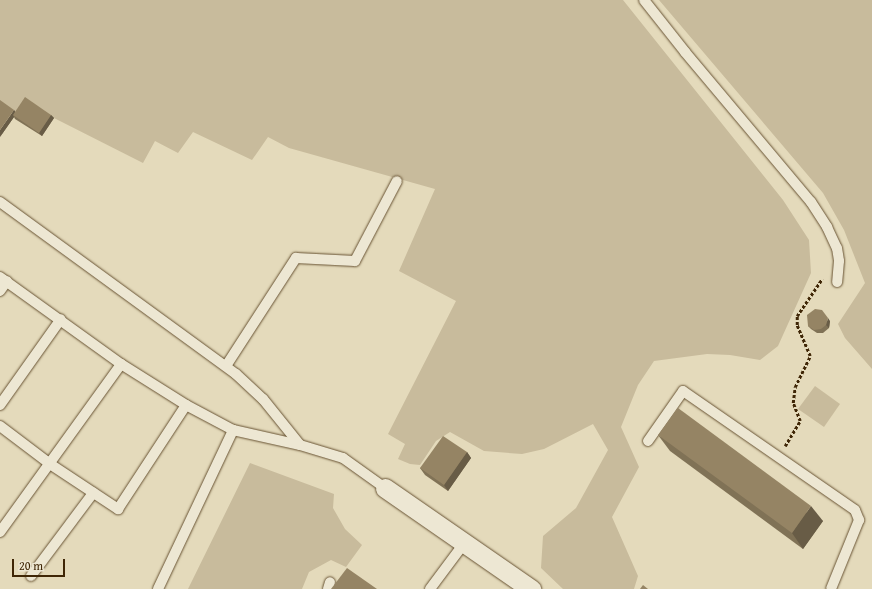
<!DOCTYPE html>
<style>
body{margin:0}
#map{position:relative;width:872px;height:589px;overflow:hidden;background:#e4dabb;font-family:"Gentium Book Plus",serif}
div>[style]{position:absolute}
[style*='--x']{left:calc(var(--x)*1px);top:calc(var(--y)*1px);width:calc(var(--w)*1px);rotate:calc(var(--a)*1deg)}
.green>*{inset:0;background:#c8bb9c}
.path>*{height:2.5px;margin-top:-1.25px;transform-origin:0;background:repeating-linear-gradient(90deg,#3f2606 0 3px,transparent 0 5px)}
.roads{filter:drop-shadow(0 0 1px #685333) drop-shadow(0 0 1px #685333)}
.lane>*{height:10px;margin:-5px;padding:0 5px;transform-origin:5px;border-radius:5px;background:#ede7d3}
.street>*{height:19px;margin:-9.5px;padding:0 9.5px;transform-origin:9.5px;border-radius:9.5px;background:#ede7d3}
.wall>*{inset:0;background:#807256}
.shaded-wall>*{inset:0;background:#685c46}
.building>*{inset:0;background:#958464}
span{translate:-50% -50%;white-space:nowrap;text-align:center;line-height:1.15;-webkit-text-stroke:4px #ede7d3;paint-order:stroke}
.scale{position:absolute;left:12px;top:559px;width:53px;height:18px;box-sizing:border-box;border:2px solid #3f2606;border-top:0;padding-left:5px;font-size:12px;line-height:14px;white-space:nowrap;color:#3f2606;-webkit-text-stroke:3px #ede7d3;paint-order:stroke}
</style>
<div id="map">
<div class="green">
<i style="clip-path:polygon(0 0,623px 0,783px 200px,809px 240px,811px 273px,778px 346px,760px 360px,730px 355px,707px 354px,654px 361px,638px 385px,621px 427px,639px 467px,612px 517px,638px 576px,634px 589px,563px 589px,541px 568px,543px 536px,576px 508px,608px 450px,593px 424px,544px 449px,522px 454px,484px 451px,450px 432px,436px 441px,420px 465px,410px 464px,398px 459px,405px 444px,388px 434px,456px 301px,399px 271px,435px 189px,289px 148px,268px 137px,252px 160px,193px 132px,178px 153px,155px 141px,143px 163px,54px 118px,28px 101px,17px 114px,0 101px)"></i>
<i style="clip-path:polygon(659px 0,872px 0,872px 369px,845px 338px,838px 324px,865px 283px,844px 230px,823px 193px)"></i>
<i style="clip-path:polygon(815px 386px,840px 404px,824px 427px,798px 409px)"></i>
<i style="clip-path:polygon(250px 463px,334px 494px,333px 508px,345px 529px,362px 545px,346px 567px,331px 560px,309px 572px,302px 589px,188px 589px)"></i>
</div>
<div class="path">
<i style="--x:785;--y:446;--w:29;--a:-59"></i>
<i style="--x:800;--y:421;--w:19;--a:-111"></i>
<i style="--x:793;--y:403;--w:16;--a:-83"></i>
<i style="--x:795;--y:387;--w:34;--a:-64"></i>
<i style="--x:810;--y:356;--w:34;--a:-113"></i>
<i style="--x:797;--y:325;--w:9;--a:-90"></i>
<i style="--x:797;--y:316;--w:45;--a:-56"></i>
</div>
<div class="roads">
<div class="lane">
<i style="--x:644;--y:0;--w:66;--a:51.7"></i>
<i style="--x:685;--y:52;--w:196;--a:50"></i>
<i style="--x:811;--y:202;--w:30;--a:57"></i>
<i style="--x:827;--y:227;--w:23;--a:65"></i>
<i style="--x:837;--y:248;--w:13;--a:81"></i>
<i style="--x:839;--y:261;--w:21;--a:95"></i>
<i style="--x:0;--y:202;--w:292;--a:36.1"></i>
<i style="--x:236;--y:374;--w:37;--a:43"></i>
<i style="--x:263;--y:399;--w:59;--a:51.2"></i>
<i style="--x:0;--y:277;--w:149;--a:35.7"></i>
<i style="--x:121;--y:364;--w:77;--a:32.2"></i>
<i style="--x:0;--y:291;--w:12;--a:-55"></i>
<i style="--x:226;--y:366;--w:129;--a:-57.1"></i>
<i style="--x:296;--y:258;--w:59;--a:2.9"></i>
<i style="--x:355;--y:261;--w:90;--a:-62.3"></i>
<i style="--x:0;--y:405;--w:105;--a:-54.7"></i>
<i style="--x:0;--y:426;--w:63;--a:37.2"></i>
<i style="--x:50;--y:464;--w:82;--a:33.5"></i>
<i style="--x:118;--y:509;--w:124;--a:-56.8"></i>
<i style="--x:186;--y:405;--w:53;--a:28"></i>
<i style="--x:233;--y:430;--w:69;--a:12.6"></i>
<i style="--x:300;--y:445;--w:45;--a:16.8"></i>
<i style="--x:343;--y:458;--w:52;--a:35.5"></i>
<i style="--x:648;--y:441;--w:61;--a:-55"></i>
<i style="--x:683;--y:391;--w:209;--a:34.7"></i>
<i style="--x:855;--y:510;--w:11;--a:68"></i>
<i style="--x:859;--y:520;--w:74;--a:112.1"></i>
<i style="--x:0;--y:532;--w:207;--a:-54.2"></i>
<i style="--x:31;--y:576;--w:104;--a:-53.2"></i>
<i style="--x:158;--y:589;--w:176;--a:-64.7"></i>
<i style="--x:328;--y:589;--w:7;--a:-74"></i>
<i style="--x:430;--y:589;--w:59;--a:-53.3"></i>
</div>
<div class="street">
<i style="--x:385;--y:488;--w:178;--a:34.7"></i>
</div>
</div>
<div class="wall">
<i style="clip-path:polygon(14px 110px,15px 112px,51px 115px,54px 118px,42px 136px,15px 119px,14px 117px,0 137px)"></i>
<i style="clip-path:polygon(830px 321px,829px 328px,823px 333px,817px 333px,811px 329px,808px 326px)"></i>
<i style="clip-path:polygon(658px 435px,823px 521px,803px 549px,670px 451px)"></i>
<i style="clip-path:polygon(467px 452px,471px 458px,448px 491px,425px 475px,420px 468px)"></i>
</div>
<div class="shaded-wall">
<i style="clip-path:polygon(14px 110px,17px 114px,13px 115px,14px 117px,0 137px,0 130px)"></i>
<i style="clip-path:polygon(51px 115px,54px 118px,42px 136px,39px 133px)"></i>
<i style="clip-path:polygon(828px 318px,830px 321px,829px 328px,826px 325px)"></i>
<i style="clip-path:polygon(467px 452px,471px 458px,448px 491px,444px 485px)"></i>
<i style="clip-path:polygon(811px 506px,823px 521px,803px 549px,792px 533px)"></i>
</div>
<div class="building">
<i style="clip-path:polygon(25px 97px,51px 115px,39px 133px,13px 115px)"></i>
<i style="clip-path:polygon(0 100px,14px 110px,0 130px)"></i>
<i style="clip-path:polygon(815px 309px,822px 310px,828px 318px,826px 325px,821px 329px,814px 330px,808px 326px,807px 315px)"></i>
<i style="clip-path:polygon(678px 408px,811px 506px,792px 533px,658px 435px)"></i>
<i style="clip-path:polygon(443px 436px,467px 452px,444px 485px,420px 468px)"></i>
<i style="clip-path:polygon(347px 568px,377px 589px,331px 589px)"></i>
<i style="clip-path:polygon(643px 585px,648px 589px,640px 589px)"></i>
</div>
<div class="scale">20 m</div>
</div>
